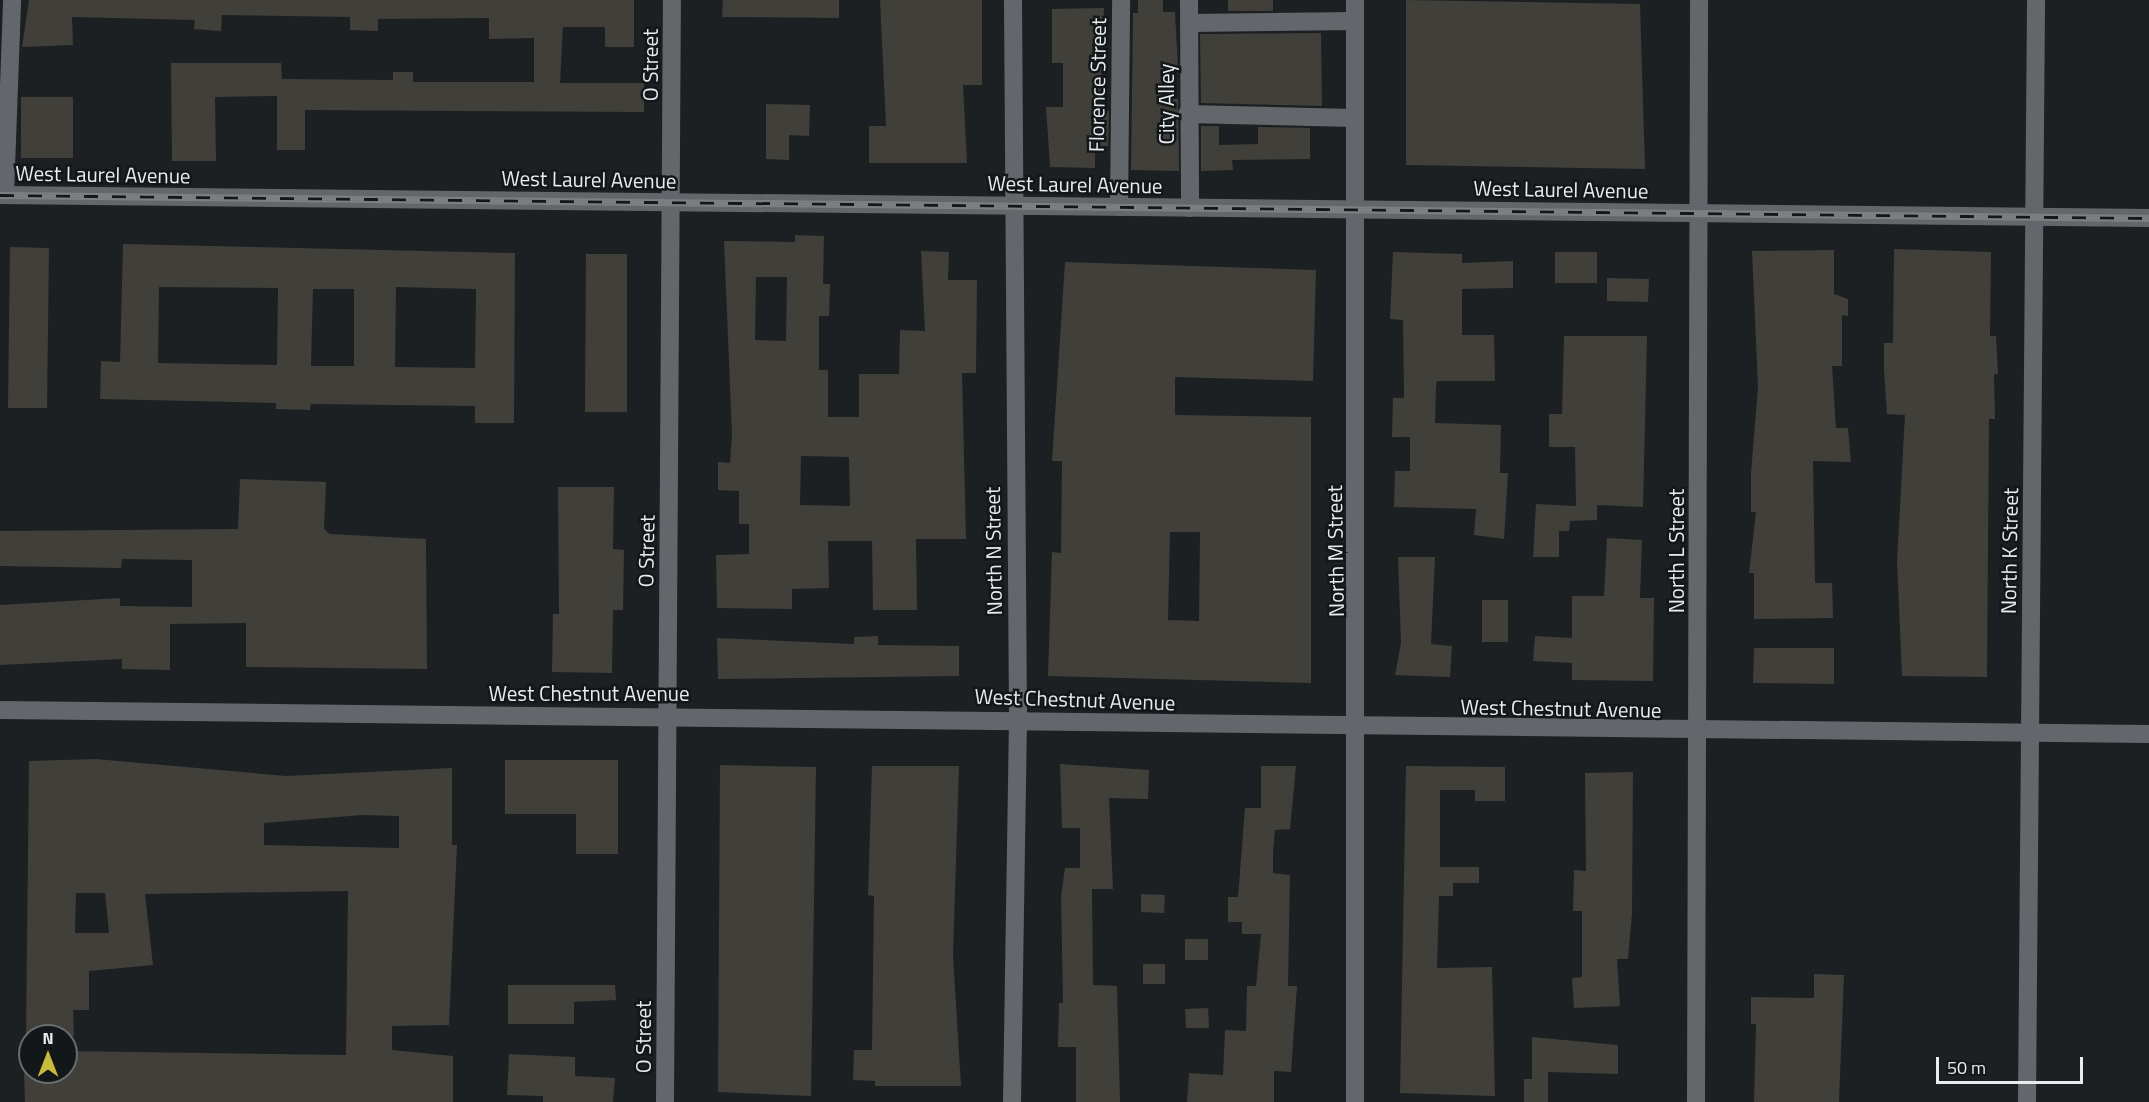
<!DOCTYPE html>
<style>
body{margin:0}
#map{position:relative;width:2149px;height:1102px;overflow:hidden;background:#1c2023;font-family:"Titillium Web",sans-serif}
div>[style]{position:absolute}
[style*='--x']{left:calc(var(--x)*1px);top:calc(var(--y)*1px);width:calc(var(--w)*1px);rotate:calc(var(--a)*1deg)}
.building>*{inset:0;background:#403f3a}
.minor>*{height:18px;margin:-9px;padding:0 9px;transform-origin:9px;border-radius:9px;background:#63676b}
.rail>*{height:7px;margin-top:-3.5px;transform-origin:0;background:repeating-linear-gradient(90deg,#13171a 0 14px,#7d8083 0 28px);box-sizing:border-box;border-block:2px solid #7d8083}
span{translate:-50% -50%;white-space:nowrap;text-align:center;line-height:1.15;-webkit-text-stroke:5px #13171a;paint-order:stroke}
.street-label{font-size:21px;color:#e9ecee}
.north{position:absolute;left:18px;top:1024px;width:60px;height:60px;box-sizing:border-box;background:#13171a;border:2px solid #696c6f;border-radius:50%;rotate:0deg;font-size:16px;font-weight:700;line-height:24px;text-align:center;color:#e9ecee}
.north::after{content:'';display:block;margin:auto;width:21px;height:27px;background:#c9bb3b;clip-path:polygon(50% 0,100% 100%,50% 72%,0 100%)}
.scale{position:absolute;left:1936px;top:1057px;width:147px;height:27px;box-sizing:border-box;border:3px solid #e9ecee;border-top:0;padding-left:8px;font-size:18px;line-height:21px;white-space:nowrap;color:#e9ecee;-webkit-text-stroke:4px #13171a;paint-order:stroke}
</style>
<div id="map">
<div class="building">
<i style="clip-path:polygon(29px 0,634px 0,634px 47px,605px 47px,605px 27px,563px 27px,560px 83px,644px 83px,644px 112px,305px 110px,305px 150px,277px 150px,277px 96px,215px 97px,216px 161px,172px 161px,171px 63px,281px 63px,282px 79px,393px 80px,393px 72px,413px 72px,413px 82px,534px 82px,534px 38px,489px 39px,489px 18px,378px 19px,378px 31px,350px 30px,350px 17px,222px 15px,221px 31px,194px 29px,195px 20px,72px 17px,73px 45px,22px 47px)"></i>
<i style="clip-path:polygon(723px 0,839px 0,839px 18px,722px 17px)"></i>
<i style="clip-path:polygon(880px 0,982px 0,982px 85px,963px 85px,967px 163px,869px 163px,869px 126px,886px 126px)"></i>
<i style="clip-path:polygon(1138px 0,1163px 0,1163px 12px,1175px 12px,1178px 68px,1169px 68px,1169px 99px,1178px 99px,1179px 171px,1131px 170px,1133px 13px,1138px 13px)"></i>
<i style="clip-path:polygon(1228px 0,1273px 0,1273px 11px,1228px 11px)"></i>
<i style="clip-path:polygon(1406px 0,1640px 4px,1645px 169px,1406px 165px)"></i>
<i style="clip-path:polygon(1104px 8px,1101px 91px,1102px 111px,1109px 111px,1108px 146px,1095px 146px,1095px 168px,1050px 167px,1046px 107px,1063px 107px,1063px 63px,1052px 63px,1052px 9px)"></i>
<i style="clip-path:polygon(1321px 33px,1322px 106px,1201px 103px,1200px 34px)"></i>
<i style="clip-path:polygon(21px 97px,73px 97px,73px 158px,21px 158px)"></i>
<i style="clip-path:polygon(766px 104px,810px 105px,809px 136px,789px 135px,789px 160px,766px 159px)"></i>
<i style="clip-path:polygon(1201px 126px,1219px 126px,1219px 145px,1258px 144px,1258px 127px,1310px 128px,1310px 159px,1232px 160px,1233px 170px,1201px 171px)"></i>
<i style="clip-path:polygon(evenodd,795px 235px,824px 236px,823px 284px,830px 284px,829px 316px,819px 316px,819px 370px,828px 370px,828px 417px,859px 417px,859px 374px,899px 374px,900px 330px,925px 331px,921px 251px,949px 252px,948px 280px,977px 280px,976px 373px,962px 373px,966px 539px,916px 539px,917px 610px,873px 610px,872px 541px,828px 541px,829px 588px,792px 589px,792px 609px,717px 608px,716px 555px,749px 554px,749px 524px,739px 524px,739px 491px,718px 490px,718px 462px,730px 463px,732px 434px,724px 241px,795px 242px,795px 235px,756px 277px,787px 277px,786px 341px,755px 340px,756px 277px,795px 235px,801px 456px,849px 457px,850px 506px,800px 505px,801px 456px)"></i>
<i style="clip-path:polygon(evenodd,123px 244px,515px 253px,514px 423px,475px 423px,475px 406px,311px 404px,310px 410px,276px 409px,276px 403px,100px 399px,101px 361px,120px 362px,123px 244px,159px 287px,278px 288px,277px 365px,158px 363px,159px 287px,123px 244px,396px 287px,476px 289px,475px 368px,395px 367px,396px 287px,123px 244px,313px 289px,354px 289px,354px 366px,311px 366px,313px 289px)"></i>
<i style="clip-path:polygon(10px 247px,49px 248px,47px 408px,8px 408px)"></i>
<i style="clip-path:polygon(1894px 249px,1991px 252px,1990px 336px,1996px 336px,1998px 374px,1994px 374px,1995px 419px,1989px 419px,1987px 677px,1902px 676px,1897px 561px,1905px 415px,1887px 414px,1884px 370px,1884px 343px,1893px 343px)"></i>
<i style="clip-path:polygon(1834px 250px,1834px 294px,1848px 299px,1848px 316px,1842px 315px,1842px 366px,1832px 366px,1836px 428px,1848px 428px,1851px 462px,1813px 461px,1815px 583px,1832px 583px,1833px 618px,1754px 619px,1754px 573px,1749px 573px,1756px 512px,1751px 512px,1751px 473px,1758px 387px,1752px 251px)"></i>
<i style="clip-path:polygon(1393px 252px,1462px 254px,1462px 263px,1513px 261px,1513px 288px,1462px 289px,1462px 335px,1494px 335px,1495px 381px,1437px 381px,1436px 387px,1435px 423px,1501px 425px,1500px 473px,1508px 473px,1504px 539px,1474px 535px,1476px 509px,1394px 507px,1395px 471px,1410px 471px,1410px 437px,1392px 437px,1393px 398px,1404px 398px,1403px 320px,1390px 319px)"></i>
<i style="clip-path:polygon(1555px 252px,1597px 252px,1597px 283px,1555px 283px)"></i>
<i style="clip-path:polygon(586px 254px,627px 254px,627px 412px,585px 412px)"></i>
<i style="clip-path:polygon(evenodd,1065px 262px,1316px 270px,1313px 381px,1175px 377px,1175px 415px,1311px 417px,1311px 683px,1048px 676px,1052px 552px,1061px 553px,1062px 461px,1052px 461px,1065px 262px,1170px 532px,1200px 532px,1199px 621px,1168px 620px,1170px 532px)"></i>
<i style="clip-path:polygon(1607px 278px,1649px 279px,1648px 302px,1607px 301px)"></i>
<i style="clip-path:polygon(1564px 336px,1647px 336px,1643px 507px,1597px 505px,1597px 520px,1570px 521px,1569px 531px,1559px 531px,1559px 557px,1533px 557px,1536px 504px,1576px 506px,1575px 447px,1549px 447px,1549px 414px,1562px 414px)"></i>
<i style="clip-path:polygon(240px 479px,326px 482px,324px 529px,330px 534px,426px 539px,427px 669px,246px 667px,246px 623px,170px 624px,170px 670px,122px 669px,122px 659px,0 665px,0 605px,120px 598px,120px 606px,192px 607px,192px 560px,122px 559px,121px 568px,0 566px,0 531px,238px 529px)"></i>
<i style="clip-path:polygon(558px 487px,614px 487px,613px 549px,624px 550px,623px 610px,613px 610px,612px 673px,552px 672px,553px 614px,559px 614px)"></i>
<i style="clip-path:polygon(1607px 538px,1642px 540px,1640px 598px,1654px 598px,1653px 681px,1572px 680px,1572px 663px,1533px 661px,1535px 636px,1572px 638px,1572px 596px,1604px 596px)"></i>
<i style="clip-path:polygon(1398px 557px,1435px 557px,1431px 644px,1452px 646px,1450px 677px,1395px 675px,1401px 643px)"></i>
<i style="clip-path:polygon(1482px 600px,1508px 600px,1508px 642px,1482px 642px)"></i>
<i style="clip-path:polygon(878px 636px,878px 645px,959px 646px,959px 676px,718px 679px,717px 638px,854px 644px,854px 637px)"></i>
<i style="clip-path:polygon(1754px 648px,1834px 648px,1834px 684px,1753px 683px)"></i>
<i style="clip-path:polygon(evenodd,96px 759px,286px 776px,452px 768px,452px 845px,457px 845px,449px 1025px,392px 1026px,392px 1050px,453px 1056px,453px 1102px,25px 1102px,24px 1072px,66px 1072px,66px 1051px,346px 1055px,348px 891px,145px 894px,153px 965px,89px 971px,89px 1010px,73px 1010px,74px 1036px,26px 1036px,29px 761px,96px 759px,362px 815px,399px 816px,399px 848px,264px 845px,264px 823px,362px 815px,96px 759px,76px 893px,105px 893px,109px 933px,75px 933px,76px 893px)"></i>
<i style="clip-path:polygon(505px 760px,618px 760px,618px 854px,576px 854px,576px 814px,505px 814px)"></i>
<i style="clip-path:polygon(1060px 764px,1149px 770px,1148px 799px,1109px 798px,1113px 889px,1092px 889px,1093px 985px,1117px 986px,1120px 1102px,1076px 1102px,1076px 1047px,1058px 1047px,1059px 1003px,1063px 1003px,1061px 896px,1065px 868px,1080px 868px,1080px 828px,1062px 828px)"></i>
<i style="clip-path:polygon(720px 765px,816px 767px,811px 1096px,718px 1092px)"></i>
<i style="clip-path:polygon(872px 766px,959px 766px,953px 955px,961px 1086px,875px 1086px,875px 1081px,853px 1080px,854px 1050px,872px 1050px,874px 896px,868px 895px)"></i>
<i style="clip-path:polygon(1261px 766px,1296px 766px,1290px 829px,1275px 830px,1273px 853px,1273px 873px,1290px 875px,1288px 986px,1297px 986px,1291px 1072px,1274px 1071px,1274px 1102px,1187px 1102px,1189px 1073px,1223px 1075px,1225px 1030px,1246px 1031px,1247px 986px,1256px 986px,1261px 934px,1242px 934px,1242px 922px,1228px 922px,1228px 897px,1238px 897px,1245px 808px,1261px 808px)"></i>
<i style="clip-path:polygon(1406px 766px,1505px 767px,1505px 801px,1475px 801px,1475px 790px,1440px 790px,1440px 867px,1479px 867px,1479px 883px,1453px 883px,1453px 896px,1439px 896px,1437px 968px,1492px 967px,1495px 1096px,1400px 1093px)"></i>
<i style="clip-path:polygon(1633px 772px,1632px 913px,1628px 959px,1617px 959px,1620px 1006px,1574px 1008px,1572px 978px,1582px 977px,1582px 911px,1573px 911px,1574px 870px,1586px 871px,1585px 773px)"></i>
<i style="clip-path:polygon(1141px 894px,1165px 895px,1164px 913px,1141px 912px)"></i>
<i style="clip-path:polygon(1185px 939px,1208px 939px,1208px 960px,1185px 960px)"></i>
<i style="clip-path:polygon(1143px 964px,1165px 964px,1165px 984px,1143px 984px)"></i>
<i style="clip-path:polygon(1814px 974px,1844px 975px,1839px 1102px,1754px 1102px,1756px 1024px,1751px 1024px,1751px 997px,1814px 998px)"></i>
<i style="clip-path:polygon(508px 985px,615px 985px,616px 1000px,574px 1002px,574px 1024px,508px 1024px)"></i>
<i style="clip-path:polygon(1208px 1008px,1209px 1028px,1186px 1028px,1185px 1009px)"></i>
<i style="clip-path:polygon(1532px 1037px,1618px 1045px,1618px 1074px,1548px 1072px,1548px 1102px,1524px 1102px,1524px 1079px,1532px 1079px)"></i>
<i style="clip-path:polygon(509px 1054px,575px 1057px,575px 1076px,615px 1078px,613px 1102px,543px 1102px,543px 1096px,507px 1095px)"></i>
</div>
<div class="minor">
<i style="--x:1189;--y:0;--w:208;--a:89.7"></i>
<i style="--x:1355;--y:0;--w:1102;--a:90"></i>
<i style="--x:1189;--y:23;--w:166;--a:-0.7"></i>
<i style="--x:1187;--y:114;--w:166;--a:1.4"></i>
<i style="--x:0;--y:195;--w:2149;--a:0.61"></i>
<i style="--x:5;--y:195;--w:195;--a:-87.9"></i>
<i style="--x:1119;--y:207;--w:207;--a:-89.4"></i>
<i style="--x:0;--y:710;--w:2149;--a:0.64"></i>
<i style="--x:665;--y:1102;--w:1102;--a:-89.64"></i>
<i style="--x:1012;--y:1102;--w:384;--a:-89.1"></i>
<i style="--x:1018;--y:718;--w:718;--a:-90.4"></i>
<i style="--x:1696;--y:1102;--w:1102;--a:-89.84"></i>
<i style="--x:2027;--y:1102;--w:1102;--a:-89.53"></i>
</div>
<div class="rail">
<i style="--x:0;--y:195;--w:2149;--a:0.61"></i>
</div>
<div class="street-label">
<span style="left:650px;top:65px;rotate:-90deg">O Street</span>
<span style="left:1097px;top:85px;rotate:-89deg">Florence Street</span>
<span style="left:1166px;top:104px;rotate:-90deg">City Alley</span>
<span style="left:103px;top:174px;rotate:1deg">West Laurel Avenue</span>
<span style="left:589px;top:179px;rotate:1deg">West Laurel Avenue</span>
<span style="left:1075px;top:184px;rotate:1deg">West Laurel Avenue</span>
<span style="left:1561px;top:189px;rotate:1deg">West Laurel Avenue</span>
<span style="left:646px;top:551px;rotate:-89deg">O Street</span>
<span style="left:993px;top:551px;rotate:-91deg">North N Street</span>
<span style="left:1335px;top:551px;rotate:-91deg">North M Street</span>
<span style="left:1676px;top:551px;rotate:-90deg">North L Street</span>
<span style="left:2009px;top:551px;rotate:-89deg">North K Street</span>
<span style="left:589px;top:693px">West Chestnut Avenue</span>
<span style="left:1075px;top:699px;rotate:2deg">West Chestnut Avenue</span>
<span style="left:1561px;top:708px;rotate:1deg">West Chestnut Avenue</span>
<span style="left:643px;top:1037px;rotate:-90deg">O Street</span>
</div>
<div class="north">N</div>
<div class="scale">50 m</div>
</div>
